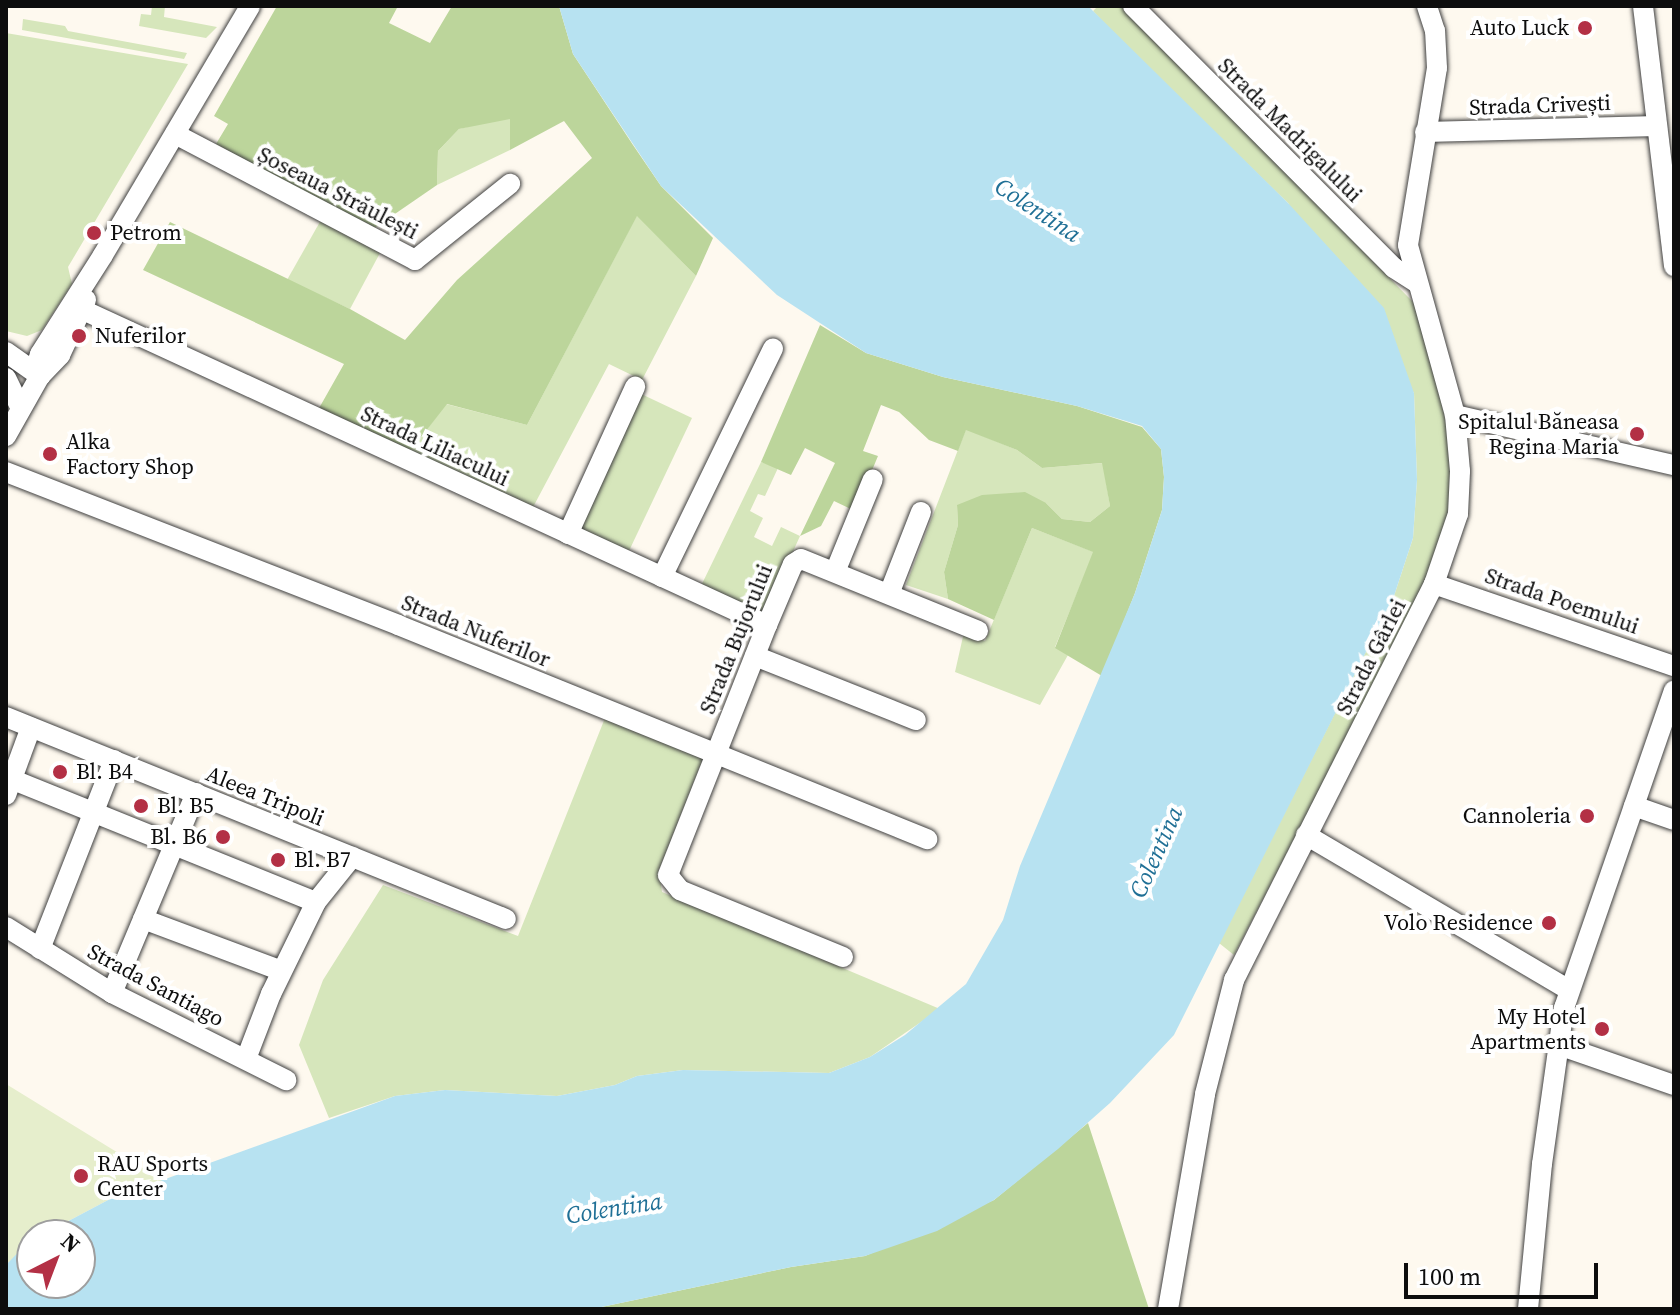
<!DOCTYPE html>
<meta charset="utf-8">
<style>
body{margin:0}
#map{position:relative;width:1680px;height:1315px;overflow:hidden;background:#fef9ef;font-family:"Source Serif 4",serif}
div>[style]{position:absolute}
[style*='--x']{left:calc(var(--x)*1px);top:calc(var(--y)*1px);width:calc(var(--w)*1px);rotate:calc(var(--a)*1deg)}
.green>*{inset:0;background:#d6e6bb}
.forest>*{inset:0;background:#bcd59b}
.pitch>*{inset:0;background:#e6eecc}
.water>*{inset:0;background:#b7e2f1}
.roads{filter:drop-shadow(0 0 2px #404040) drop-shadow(0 0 2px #404040)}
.minor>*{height:20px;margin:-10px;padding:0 10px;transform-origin:10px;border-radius:10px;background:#fff}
.dots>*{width:22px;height:22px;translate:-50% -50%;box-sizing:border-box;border:4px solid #fff;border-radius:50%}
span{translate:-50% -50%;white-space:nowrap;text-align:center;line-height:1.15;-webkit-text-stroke:8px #fff;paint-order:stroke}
.poi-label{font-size:22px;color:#0d0d0d}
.right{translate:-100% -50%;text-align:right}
.left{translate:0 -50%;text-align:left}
.street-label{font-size:22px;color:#0d0d0d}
.water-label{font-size:24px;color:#207096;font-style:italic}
.frame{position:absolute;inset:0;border:8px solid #0d0d0d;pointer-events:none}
.north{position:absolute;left:16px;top:1219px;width:80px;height:80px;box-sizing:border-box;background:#fff;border:2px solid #9e9e9e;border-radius:50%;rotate:42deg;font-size:22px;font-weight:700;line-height:32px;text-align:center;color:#0d0d0d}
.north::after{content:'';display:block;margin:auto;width:28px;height:36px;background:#b33045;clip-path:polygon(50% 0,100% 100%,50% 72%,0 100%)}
.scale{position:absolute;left:1404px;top:1263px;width:194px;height:36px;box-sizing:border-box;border:4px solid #0d0d0d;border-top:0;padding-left:10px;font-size:24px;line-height:28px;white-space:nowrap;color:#0d0d0d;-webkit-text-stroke:6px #fff;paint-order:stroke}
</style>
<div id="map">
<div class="green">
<i style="clip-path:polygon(152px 6px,165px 6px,164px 17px,217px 27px,206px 38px,139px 26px,141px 14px,151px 15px)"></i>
<i style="clip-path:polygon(1098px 6px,1121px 6px,1414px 303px,1440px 392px,1452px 456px,1453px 484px,1446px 522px,1429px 579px,1234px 955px,1219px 943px,1394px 596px,1413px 538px,1417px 480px,1414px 393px,1288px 203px,1127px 48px,1093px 11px)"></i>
<i style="clip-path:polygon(23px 19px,65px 26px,68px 31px,187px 53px,184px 59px,22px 30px)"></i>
<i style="clip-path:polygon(6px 33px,188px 64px,68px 267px,72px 284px,42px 330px,27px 336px,6px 331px)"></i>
<i style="clip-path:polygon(498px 119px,511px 119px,510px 150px,437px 185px,438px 151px,459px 129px)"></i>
<i style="clip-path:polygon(637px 215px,696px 276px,642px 380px,609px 364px,531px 511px,408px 454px,446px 404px,527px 425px)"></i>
<i style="clip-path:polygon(321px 220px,380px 253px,350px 309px,287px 280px)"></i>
<i style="clip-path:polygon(637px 392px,692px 418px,628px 553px,577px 528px)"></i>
<i style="clip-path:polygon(966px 429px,1017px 450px,1042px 468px,1103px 463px,1110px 506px,1090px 522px,1062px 519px,1046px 503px,957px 505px,958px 525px,944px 572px,948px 599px,906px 585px)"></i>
<i style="clip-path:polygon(761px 462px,778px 468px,765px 496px,758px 494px,750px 511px,763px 518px,754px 537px,772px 546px,781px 527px,800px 536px,763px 618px,700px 588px)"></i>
<i style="clip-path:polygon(1032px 528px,1094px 552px,1055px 647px,1068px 655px,1040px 705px,955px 672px,964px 632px,985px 641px)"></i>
<i style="clip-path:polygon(605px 718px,704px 756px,659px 870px,662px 892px,940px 1009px,870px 1057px,829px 1073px,683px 1070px,637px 1076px,615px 1085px,557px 1096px,445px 1090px,395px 1096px,329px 1118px,299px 1045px,323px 980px,383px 885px,518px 936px)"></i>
</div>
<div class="forest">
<i style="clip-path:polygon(277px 6px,398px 6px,389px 23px,430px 43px,452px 6px,559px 6px,573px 54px,633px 145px,661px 186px,713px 238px,696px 276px,637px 216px,527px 425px,447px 404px,408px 454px,318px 410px,344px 364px,143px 270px,170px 222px,350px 309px,405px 340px,457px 280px,592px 158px,564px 121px,510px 150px,510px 119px,459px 129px,438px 151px,437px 185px,373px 229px,216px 144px,228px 124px,214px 116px)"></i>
<i style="clip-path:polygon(820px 325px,866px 353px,943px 377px,1077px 406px,1142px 427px,1161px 449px,1164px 477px,1162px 510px,1135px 593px,1102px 676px,1055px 648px,1093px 552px,1032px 528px,994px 620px,948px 599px,944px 572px,958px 525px,957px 505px,982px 495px,1025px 492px,1046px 503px,1062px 519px,1090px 522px,1110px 506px,1102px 463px,1042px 468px,1017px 450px,966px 430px,958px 451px,929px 440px,899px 412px,881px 405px,863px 451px,878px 456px,855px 511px,834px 501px,821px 526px,800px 536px,835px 463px,805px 448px,791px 475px,761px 462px)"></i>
<i style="clip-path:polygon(1088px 1123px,1149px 1309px,592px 1309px,791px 1267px,865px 1256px,994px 1200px)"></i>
</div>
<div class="pitch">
<i style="clip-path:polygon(6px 1084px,146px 1170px,165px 1182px,110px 1199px,42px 1235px,32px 1235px,32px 1240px,6px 1265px)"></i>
</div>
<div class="water">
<i style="clip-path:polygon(559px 6px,1088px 6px,1288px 203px,1384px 308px,1414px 393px,1417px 480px,1413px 538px,1394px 596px,1174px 1035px,1110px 1103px,1058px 1149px,994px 1200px,937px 1231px,865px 1256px,791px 1267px,592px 1309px,6px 1309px,6px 1265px,28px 1242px,32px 1240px,32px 1283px,80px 1283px,80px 1235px,42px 1235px,110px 1199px,395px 1096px,445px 1090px,557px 1096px,615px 1085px,637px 1076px,683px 1070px,829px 1073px,870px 1057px,905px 1035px,966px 984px,1003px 920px,1020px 866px,1135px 593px,1162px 510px,1164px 477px,1161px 449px,1142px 426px,1077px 406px,943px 377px,866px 353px,777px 295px,661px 186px,573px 54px)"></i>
</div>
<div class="roads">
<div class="minor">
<i style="--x:1133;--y:6;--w:370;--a:45.1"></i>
<i style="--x:1394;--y:268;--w:27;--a:33"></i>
<i style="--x:1643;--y:6;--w:262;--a:83.2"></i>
<i style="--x:1425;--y:132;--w:232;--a:-1.5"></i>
<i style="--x:175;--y:134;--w:271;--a:27.7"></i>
<i style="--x:415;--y:260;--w:122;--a:-38.7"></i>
<i style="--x:83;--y:310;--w:753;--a:24.73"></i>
<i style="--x:6;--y:352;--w:42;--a:35.2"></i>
<i style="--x:40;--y:376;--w:12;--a:-104"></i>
<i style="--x:37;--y:364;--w:10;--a:-73"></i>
<i style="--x:40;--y:354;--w:117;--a:-57.5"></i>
<i style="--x:103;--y:255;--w:289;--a:-59.4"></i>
<i style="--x:6;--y:378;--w:34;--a:64"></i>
<i style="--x:1455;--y:415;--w:225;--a:12.9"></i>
<i style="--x:6;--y:436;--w:69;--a:-60.5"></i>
<i style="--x:40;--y:376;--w:29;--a:-46"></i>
<i style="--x:60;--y:355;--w:61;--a:-64.7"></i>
<i style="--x:6;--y:472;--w:421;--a:21.3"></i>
<i style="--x:398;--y:625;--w:571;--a:22.03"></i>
<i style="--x:568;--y:534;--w:162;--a:-65.5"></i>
<i style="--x:835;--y:572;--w:100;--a:-67.8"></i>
<i style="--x:662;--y:577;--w:254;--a:-64.1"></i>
<i style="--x:1434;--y:584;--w:254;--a:18.9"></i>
<i style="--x:889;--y:594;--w:88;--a:-68.7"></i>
<i style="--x:755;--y:656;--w:173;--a:21.7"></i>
<i style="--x:6;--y:717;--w:539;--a:22"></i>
<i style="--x:6;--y:777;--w:334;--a:22"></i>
<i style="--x:6;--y:795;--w:72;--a:-69.8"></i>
<i style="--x:1634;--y:806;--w:42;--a:19.3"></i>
<i style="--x:1306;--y:835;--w:305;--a:30.5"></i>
<i style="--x:143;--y:919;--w:148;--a:20.5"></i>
<i style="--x:6;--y:927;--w:125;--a:31.9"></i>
<i style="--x:112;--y:993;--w:195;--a:26.6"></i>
<i style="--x:40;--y:949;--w:203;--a:-68.6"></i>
<i style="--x:843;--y:957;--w:176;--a:-157.7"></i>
<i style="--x:680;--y:890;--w:19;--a:-129"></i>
<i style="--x:668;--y:875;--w:269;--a:-68.4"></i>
<i style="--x:767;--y:625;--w:66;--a:-66.9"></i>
<i style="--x:793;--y:564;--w:9;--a:-32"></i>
<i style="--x:801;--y:559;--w:191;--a:22.1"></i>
<i style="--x:112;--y:993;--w:217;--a:-67.2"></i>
<i style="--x:1556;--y:1044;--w:125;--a:19.2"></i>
<i style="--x:246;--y:1059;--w:70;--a:-69"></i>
<i style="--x:271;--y:994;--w:102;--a:-63.9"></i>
<i style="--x:316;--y:902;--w:58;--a:-51.3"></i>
<i style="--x:1168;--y:1309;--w:218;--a:-80.2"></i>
<i style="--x:1205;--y:1094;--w:118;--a:-75.7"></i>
<i style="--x:1234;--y:980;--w:444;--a:-63.2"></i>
<i style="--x:1434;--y:584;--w:74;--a:-71.1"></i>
<i style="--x:1458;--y:514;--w:43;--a:-87.3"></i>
<i style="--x:1460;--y:471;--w:56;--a:-95.1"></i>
<i style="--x:1455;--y:415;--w:176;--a:-105.5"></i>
<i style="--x:1408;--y:245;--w:179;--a:-80.7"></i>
<i style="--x:1437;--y:68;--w:37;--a:-93"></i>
<i style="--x:1435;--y:31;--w:26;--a:-108"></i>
<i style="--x:1528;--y:1309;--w:146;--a:-84.5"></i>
<i style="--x:1542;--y:1164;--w:158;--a:-82"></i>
<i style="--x:1564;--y:1008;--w:336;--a:-70.9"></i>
</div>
</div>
<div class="dots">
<i style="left:1585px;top:28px;background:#b33045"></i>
<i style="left:94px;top:233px;background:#b33045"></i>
<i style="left:79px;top:336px;background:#b33045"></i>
<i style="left:1637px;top:434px;background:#b33045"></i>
<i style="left:50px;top:454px;background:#b33045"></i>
<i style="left:60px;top:772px;background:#b33045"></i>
<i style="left:141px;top:806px;background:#b33045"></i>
<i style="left:1587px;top:816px;background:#b33045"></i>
<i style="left:223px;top:837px;background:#b33045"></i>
<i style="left:278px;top:860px;background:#b33045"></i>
<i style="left:1549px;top:923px;background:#b33045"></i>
<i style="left:1602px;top:1029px;background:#b33045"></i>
<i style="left:81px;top:1176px;background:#b33045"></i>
</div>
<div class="poi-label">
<span class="right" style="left:1569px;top:28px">Auto Luck</span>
<span class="left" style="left:110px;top:233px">Petrom</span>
<span class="left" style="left:95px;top:336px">Nuferilor</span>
<span class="right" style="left:1619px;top:434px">Spitalul Băneasa<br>Regina Maria</span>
<span class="left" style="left:66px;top:454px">Alka<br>Factory Shop</span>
<span class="left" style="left:76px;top:772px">Bl. B4</span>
<span class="left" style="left:157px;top:806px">Bl. B5</span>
<span class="right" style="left:1571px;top:816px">Cannoleria</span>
<span class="right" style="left:207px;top:837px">Bl. B6</span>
<span class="left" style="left:294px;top:860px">Bl. B7</span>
<span class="right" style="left:1533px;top:923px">Volo Residence</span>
<span class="right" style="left:1586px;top:1029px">My Hotel<br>Apartments</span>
<span class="left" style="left:97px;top:1176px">RAU Sports<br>Center</span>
</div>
<div class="street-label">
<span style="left:1540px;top:105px;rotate:-2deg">Strada Crivești</span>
<span style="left:1290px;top:130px;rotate:45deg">Strada Madrigalului</span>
<span style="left:338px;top:193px;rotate:27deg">Șoseaua Străulești</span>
<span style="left:435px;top:446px;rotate:25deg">Strada Liliacului</span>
<span style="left:1562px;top:601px;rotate:19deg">Strada Poemului</span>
<span style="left:476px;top:631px;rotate:22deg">Strada Nuferilor</span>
<span style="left:736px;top:639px;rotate:-68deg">Strada Bujorului</span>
<span style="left:1371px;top:657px;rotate:-63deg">Strada Gârlei</span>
<span style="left:265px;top:796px;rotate:22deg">Aleea Tripoli</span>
<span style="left:156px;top:985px;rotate:28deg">Strada Santiago</span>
</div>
<div class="water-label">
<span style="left:1038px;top:210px;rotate:33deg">Colentina</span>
<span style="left:1156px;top:852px;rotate:-66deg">Colentina</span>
<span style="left:614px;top:1208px;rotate:-9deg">Colentina</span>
</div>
<div class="frame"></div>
<div class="north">N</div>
<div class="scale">100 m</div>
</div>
